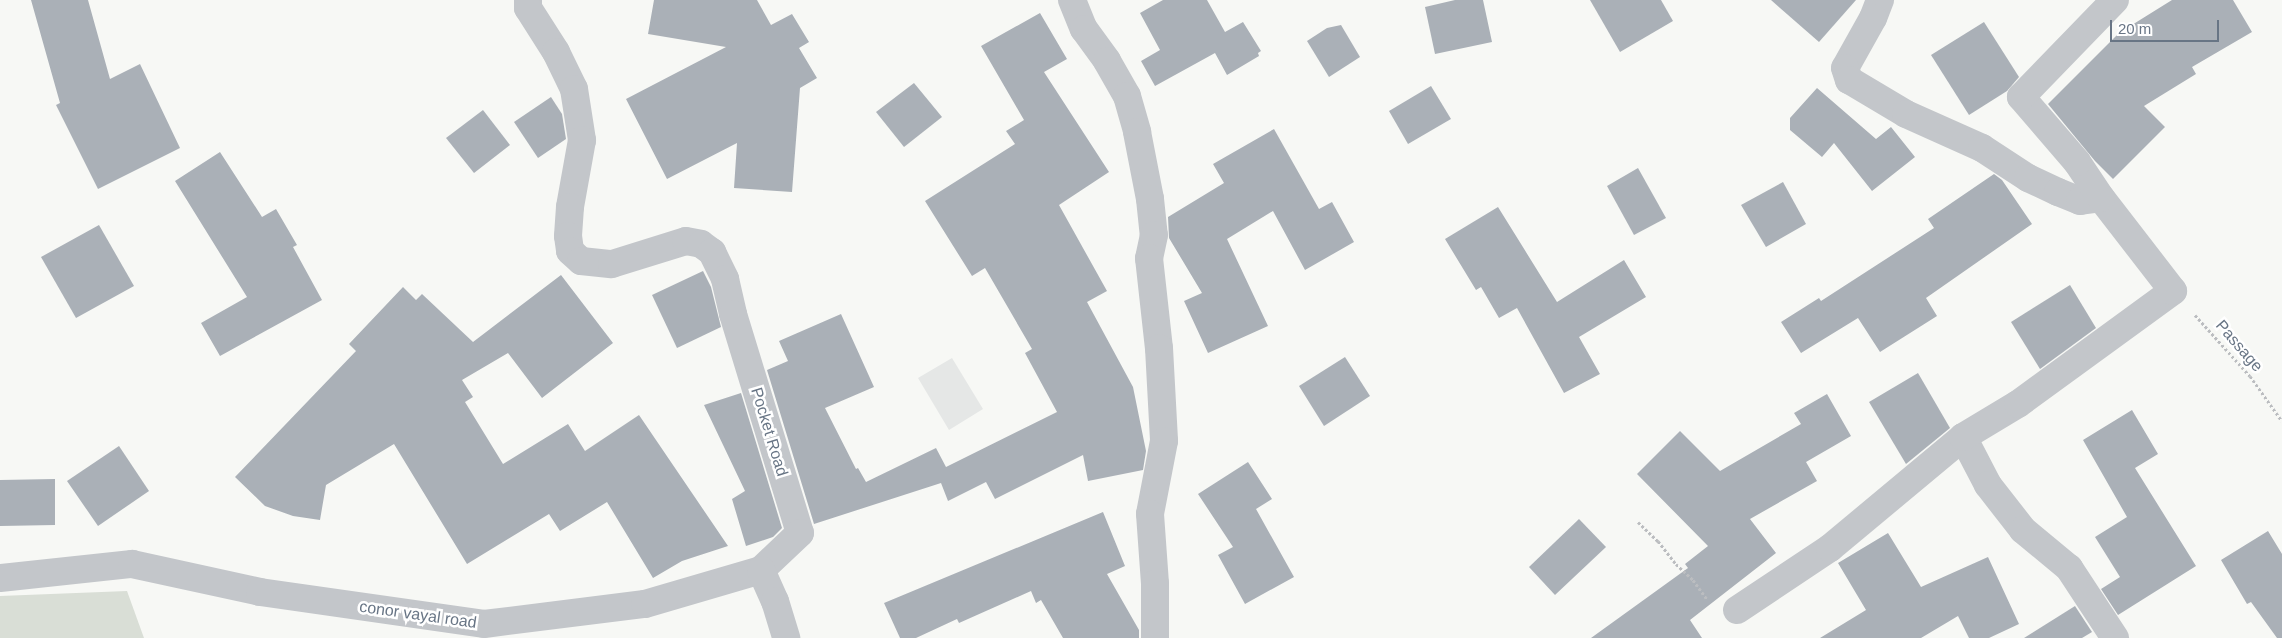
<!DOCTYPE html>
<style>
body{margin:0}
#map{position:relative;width:2282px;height:638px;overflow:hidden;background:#f7f8f5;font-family:Helvetica,sans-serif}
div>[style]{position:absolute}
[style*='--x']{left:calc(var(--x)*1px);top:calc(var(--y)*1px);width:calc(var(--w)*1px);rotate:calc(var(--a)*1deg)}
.built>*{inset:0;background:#e5e7e6}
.green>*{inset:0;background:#d9ded6}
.building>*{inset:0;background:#aab0b7}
.path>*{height:3px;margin-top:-1.5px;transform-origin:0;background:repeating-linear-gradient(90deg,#bbbdc0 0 2.5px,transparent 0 5px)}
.street>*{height:28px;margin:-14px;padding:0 14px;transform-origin:14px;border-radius:14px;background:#c3c6ca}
span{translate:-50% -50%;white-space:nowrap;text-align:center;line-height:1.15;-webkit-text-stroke:5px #fff;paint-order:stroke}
.street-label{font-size:16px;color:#687585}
.scale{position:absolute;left:2110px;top:20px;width:109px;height:22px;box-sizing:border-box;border:2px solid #687585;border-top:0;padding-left:6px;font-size:15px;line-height:18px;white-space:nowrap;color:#687585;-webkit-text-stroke:4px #fff;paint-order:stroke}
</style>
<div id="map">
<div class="built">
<i style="clip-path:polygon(952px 358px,983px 409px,949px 430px,918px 378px)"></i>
</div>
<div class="green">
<i style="clip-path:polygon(127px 591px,144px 638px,0 638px,0 596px)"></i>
</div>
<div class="building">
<i style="clip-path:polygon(31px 0,88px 0,110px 79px,140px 64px,180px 148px,98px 189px,56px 105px,60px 103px)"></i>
<i style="clip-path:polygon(654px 0,757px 0,771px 25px,792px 14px,809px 42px,799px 48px,817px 78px,800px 88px,792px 192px,734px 188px,737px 143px,667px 179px,626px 99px,726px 47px,648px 34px)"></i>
<i style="clip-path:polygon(1163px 0,1207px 0,1225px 32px,1243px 22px,1261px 51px,1258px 53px,1259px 56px,1227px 75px,1215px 53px,1155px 86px,1141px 61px,1160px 50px,1140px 13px)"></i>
<i style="clip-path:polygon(1455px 0,1483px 0,1492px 42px,1435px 54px,1425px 7px)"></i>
<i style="clip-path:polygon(1590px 0,1661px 0,1673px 21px,1620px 52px)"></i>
<i style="clip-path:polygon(1771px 0,1856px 0,1819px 42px)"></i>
<i style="clip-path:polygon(2172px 0,2233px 0,2252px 32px,2192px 67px,2196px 74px,2144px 106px,2165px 127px,2113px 179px,2095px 161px,2048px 104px,2119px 33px)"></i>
<i style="clip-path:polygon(1040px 13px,1067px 59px,1044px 72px,1109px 172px,1059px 205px,1107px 291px,1087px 302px,1133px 387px,1146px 451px,1143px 470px,1088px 481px,1083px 455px,995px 499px,986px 482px,948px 501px,941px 483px,814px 524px,767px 370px,788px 361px,779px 341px,841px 314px,874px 387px,825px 408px,856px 469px,858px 468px,866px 482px,936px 448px,946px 467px,1057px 412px,1025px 353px,1032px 349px,985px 268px,972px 276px,925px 201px,1015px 144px,1006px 131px,1024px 120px,981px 46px)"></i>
<i style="clip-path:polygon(1984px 22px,2019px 77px,2007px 91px,1969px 115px,1931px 55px)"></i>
<i style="clip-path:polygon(1341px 25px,1360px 57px,1329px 77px,1307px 41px,1327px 28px)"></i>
<i style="clip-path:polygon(914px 83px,942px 117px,904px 147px,876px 112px)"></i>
<i style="clip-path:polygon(1431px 86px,1451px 119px,1408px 144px,1389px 111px)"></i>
<i style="clip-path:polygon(1817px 88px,1876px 139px,1891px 127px,1915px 157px,1872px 191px,1834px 143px,1822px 157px,1790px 130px,1790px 118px)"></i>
<i style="clip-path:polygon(551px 97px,562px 114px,566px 139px,538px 158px,514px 122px)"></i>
<i style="clip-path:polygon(483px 110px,510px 145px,474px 173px,446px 138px)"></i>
<i style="clip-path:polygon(1274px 129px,1319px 209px,1332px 202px,1354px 242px,1305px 270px,1273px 211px,1227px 239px,1268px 326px,1208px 353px,1184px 301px,1202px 293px,1169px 238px,1168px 217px,1224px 183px,1213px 164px)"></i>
<i style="clip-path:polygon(220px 152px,262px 217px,276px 209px,297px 245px,293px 247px,322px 300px,220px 356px,201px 323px,247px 297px,175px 181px)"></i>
<i style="clip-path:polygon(1638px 168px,1666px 218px,1634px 235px,1607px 186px)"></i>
<i style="clip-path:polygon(1994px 174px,2002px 180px,2032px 224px,1926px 298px,1937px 316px,1880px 352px,1858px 318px,1801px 353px,1781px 322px,1819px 298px,1821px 301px,1934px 228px,1928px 219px)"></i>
<i style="clip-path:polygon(1783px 182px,1806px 224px,1766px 247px,1741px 205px)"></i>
<i style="clip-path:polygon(1498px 207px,1557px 302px,1624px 260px,1646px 297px,1579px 337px,1600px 374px,1564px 393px,1517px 308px,1499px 318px,1481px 287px,1476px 290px,1445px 239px)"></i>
<i style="clip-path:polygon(99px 225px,134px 286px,76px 318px,41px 257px)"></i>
<i style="clip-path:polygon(703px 271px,711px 287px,721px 327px,677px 348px,652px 295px)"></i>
<i style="clip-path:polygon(561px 275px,613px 343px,542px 398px,508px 353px,462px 380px,473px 397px,465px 402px,503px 464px,568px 424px,585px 451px,639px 415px,728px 546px,682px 561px,653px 578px,607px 502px,560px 531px,549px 514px,467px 564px,394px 444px,326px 485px,320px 520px,293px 516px,265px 506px,235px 477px,356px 351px,349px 344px,403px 287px,416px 300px,422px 294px,473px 342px)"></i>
<i style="clip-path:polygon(2070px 285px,2096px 328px,2040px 369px,2011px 322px)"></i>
<i style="clip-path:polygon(1345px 357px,1370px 396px,1324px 426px,1299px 386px)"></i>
<i style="clip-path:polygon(1918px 373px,1950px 428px,1906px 464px,1869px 402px)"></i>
<i style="clip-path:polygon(741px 393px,782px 528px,773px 537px,746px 546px,732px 499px,745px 491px,704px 405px)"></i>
<i style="clip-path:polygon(1827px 394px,1851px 436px,1806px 462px,1817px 481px,1750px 519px,1776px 553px,1690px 620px,1702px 638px,1591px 638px,1688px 568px,1685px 564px,1708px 546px,1637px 474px,1680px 431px,1720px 471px,1801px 424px,1794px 413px)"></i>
<i style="clip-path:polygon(2132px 410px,2158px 454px,2135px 468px,2196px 566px,2118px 615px,2101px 589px,2120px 577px,2095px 537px,2127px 517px,2083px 440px)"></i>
<i style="clip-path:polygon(119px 446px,149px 491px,98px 526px,67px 481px)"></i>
<i style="clip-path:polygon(1248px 462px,1272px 499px,1256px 509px,1294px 577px,1245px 604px,1218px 555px,1233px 547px,1198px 494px)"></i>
<i style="clip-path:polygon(55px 479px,55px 525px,0 526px,0 480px)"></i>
<i style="clip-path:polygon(1103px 512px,1125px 566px,1107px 574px,1139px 630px,1139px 638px,1063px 638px,1041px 600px,1036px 603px,1031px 591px,959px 623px,957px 619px,916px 638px,900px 638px,884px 603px)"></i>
<i style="clip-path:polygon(1579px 519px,1606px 547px,1555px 595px,1529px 567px)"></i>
<i style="clip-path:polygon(2268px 531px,2282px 554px,2282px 638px,2277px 638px,2251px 602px,2247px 604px,2221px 560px)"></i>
<i style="clip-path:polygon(1888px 533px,1921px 587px,1988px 557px,2019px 624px,1989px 638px,1969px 638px,1958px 616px,1921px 638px,1820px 638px,1866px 610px,1838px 563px)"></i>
<i style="clip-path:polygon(2075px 606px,2092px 632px,2082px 638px,2024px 638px)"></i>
</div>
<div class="path">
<i style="--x:2195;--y:315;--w:82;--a:48"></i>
<i style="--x:2250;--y:376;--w:55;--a:54.6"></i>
<i style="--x:1638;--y:522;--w:28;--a:44"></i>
<i style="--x:1658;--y:541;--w:29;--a:52"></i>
<i style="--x:1676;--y:564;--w:23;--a:43"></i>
<i style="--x:1693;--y:580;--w:24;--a:54"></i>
</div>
<div class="street">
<i style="--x:528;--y:0;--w:8;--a:90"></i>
<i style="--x:528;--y:8;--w:52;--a:57.5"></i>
<i style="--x:556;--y:52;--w:41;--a:64.1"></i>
<i style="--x:574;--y:89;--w:52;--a:81.1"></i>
<i style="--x:582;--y:140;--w:68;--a:100.2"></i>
<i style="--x:570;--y:207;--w:29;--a:94"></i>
<i style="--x:568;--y:236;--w:15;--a:82"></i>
<i style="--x:570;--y:251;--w:15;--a:42"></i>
<i style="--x:581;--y:261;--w:31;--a:6"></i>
<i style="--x:612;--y:264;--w:77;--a:-17.3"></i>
<i style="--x:686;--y:241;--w:15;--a:11"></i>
<i style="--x:701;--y:244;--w:14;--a:36"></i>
<i style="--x:712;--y:252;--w:30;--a:64"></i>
<i style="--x:725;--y:279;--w:36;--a:77"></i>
<i style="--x:733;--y:314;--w:229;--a:73"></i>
<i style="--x:800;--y:533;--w:54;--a:136.5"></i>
<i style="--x:1072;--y:0;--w:31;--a:68"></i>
<i style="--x:1084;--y:29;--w:39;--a:54"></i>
<i style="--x:1107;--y:61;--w:40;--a:60.3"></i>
<i style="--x:1127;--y:96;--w:37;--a:74"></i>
<i style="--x:1137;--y:132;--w:68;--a:79"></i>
<i style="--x:1150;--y:199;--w:36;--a:84"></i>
<i style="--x:1154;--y:235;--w:24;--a:102"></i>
<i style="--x:1149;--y:258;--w:91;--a:83.7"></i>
<i style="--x:1159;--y:348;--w:93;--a:86.9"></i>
<i style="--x:1164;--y:441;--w:74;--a:100.9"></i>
<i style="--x:1150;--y:514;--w:70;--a:85.9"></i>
<i style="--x:1155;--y:584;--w:54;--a:90"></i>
<i style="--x:1880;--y:0;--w:19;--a:111"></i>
<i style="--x:1873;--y:18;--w:57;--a:119.2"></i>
<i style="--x:1845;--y:68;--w:13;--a:72"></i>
<i style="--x:1849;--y:80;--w:66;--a:30.8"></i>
<i style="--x:1906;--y:114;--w:83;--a:24.1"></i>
<i style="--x:1982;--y:148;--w:55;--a:33.1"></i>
<i style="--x:2028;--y:178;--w:33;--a:25"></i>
<i style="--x:2058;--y:192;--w:24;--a:22"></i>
<i style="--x:2080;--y:201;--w:21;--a:-8"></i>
<i style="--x:1963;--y:437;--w:54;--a:62.5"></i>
<i style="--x:1988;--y:485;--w:57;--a:52.1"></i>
<i style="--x:2023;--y:530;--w:60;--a:39.6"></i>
<i style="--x:2069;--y:568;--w:84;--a:56.7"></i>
<i style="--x:0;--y:578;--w:133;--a:-6.1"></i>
<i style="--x:132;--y:564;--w:131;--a:12.3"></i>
<i style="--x:260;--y:592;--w:226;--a:8.1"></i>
<i style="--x:484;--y:624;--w:162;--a:-7.1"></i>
<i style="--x:645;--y:604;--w:121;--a:-16.3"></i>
<i style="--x:761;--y:570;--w:34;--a:66"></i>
<i style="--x:775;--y:601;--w:39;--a:73"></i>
<i style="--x:1737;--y:610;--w:112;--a:-33.7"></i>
<i style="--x:1830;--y:548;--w:173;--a:-39.8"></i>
<i style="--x:1963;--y:437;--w:64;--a:-31"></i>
<i style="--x:2018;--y:404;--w:192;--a:-36.1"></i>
<i style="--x:2173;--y:291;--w:118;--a:-127.7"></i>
<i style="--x:2101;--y:198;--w:43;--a:-123.7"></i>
<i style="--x:2077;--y:162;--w:86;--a:-130.7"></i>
<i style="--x:2021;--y:97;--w:135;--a:-45.9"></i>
</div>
<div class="street-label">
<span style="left:2239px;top:346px;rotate:49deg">Passage</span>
<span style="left:769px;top:432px;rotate:73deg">Pocket Road</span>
<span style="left:418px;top:615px;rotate:8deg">conor vayal road</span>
</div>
<div class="scale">20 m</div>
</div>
